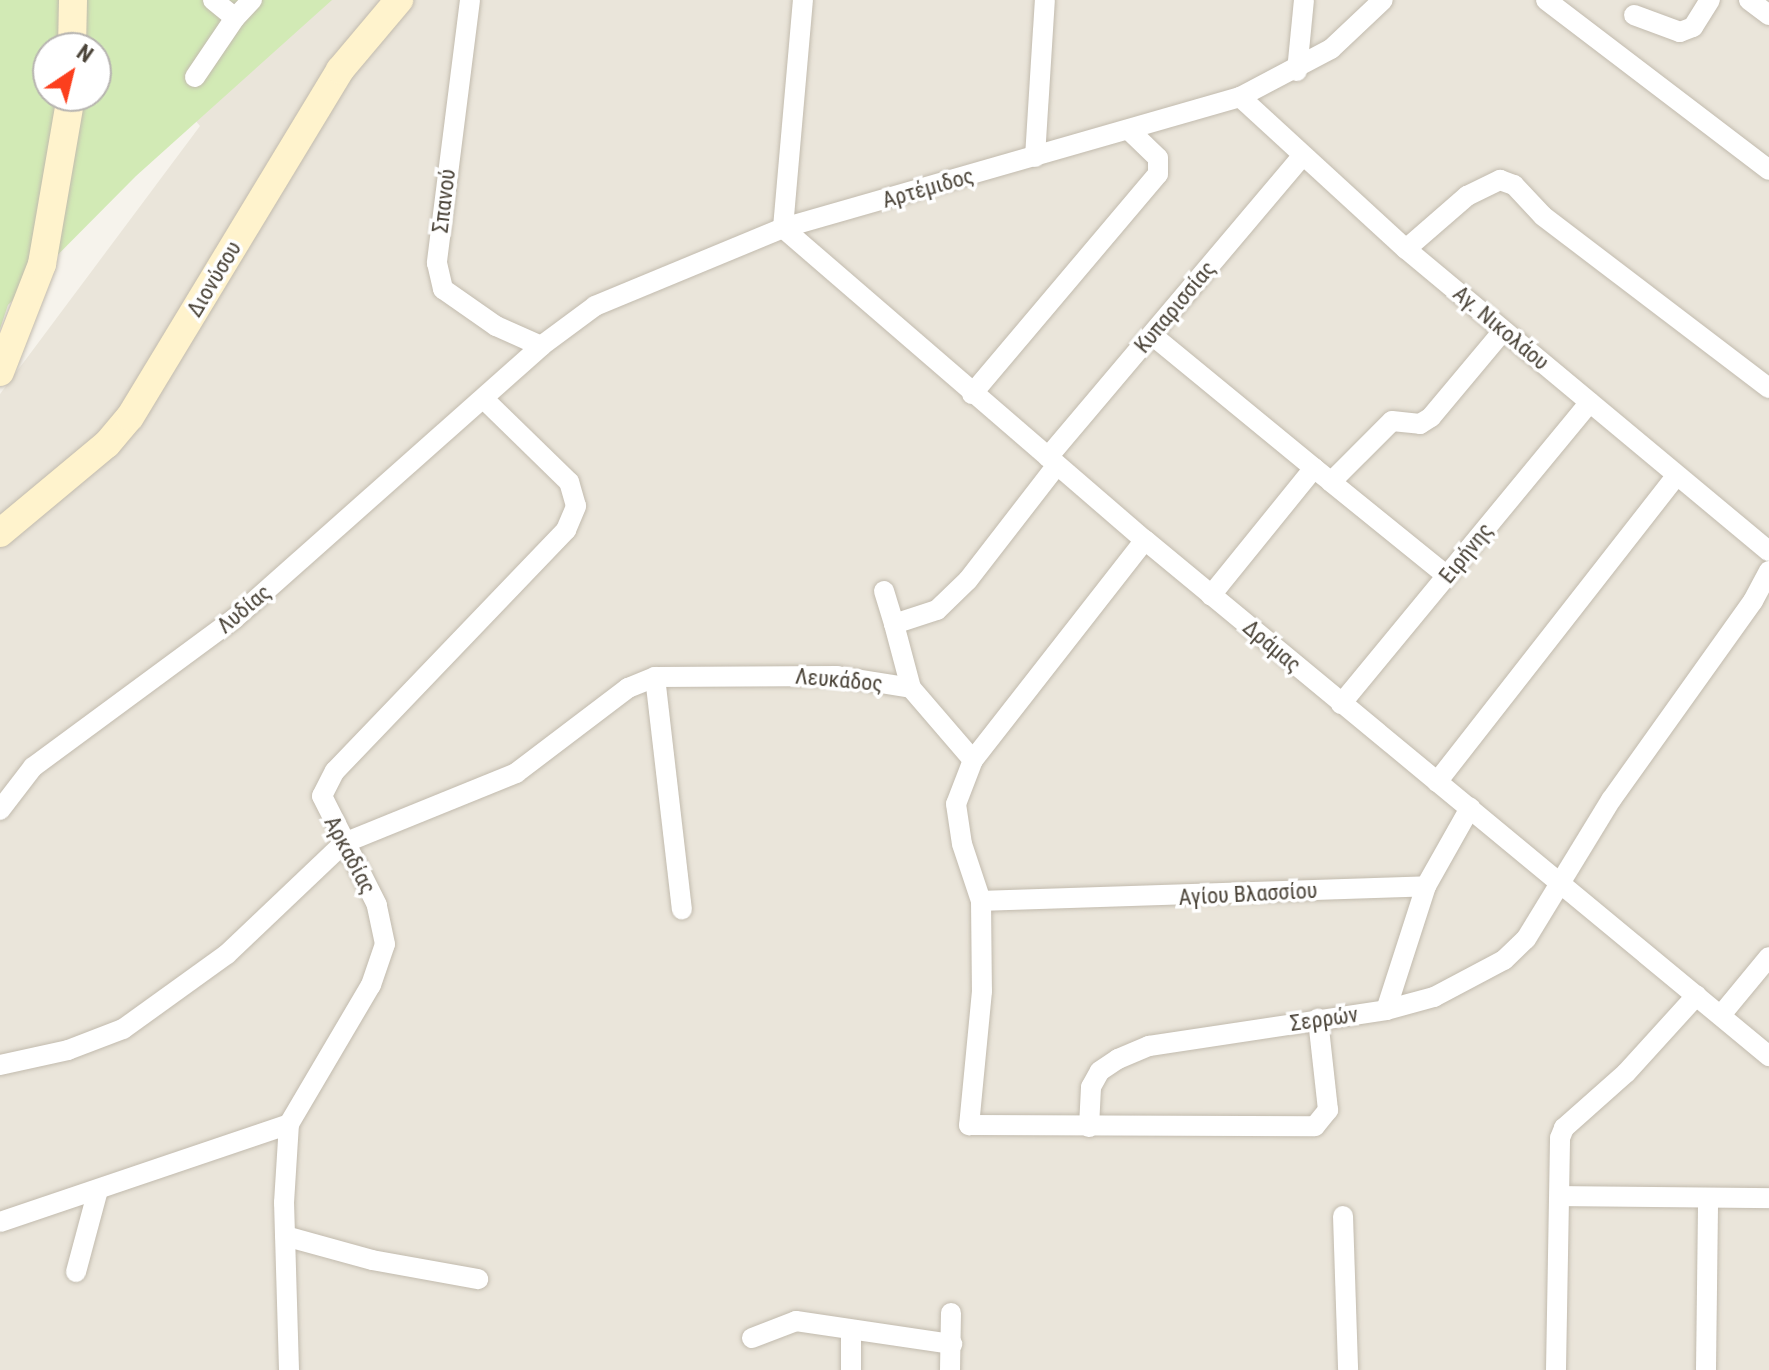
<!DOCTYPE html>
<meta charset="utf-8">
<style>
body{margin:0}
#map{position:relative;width:1769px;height:1370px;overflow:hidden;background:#f6f3ec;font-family:"Roboto Condensed",sans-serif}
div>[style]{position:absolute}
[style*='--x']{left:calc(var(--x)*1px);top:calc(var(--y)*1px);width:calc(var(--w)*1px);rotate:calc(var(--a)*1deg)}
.residential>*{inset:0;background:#eae5da}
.green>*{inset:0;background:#d2eab5}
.roads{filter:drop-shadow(0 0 2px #c2bbae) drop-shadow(0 0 2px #c2bbae)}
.street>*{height:20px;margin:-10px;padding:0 10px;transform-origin:10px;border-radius:10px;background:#fff}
.secondary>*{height:28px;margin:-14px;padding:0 14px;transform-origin:14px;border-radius:14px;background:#fff3cd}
span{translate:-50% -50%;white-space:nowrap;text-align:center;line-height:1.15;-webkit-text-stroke:7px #fff;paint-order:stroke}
.street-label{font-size:22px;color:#4b4439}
.north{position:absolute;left:32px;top:32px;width:80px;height:80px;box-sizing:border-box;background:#fff;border:2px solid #b7b4b0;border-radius:50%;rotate:35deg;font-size:22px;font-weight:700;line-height:32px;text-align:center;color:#4b4439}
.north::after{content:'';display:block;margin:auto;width:28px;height:36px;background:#fc3f1d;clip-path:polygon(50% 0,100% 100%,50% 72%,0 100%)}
</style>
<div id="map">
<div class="residential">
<i style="clip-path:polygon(124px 0,1769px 0,1769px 1370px,0 1370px,0 394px,200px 126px,123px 34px)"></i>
</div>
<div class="green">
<i style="clip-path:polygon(evenodd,0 0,332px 0,136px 176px,8px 305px,0 329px,0 0,48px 48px,96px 48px,96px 96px,48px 96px,48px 48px)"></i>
</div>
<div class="roads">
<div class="street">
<i style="--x:213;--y:0;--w:28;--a:39"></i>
<i style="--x:235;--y:18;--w:25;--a:-47"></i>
<i style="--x:470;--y:0;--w:265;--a:97.2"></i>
<i style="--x:437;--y:263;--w:27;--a:77"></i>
<i style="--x:443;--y:289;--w:65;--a:34.9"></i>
<i style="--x:496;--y:326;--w:49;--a:24"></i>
<i style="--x:1546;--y:0;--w:280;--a:37.3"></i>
<i style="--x:1749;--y:0;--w:25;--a:37"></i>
<i style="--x:1634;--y:15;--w:49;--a:20.3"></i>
<i style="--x:1680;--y:32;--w:14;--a:-21"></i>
<i style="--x:1693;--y:27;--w:32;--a:-58"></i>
<i style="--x:1297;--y:71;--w:71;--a:-84.4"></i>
<i style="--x:195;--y:77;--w:71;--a:-55.9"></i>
<i style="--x:1240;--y:97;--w:225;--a:42.5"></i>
<i style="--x:1406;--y:249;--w:472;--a:39.8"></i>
<i style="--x:1035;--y:157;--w:157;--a:-86.4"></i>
<i style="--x:783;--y:228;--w:478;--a:40.8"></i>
<i style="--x:1145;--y:540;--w:810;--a:39.59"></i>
<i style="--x:783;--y:228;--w:229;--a:-85"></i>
<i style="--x:1406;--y:249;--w:81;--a:-41"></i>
<i style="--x:1467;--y:196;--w:37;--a:-26"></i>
<i style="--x:1500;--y:180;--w:15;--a:20"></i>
<i style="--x:1514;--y:185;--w:42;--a:46.9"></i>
<i style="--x:1543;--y:216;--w:284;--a:37.3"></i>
<i style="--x:1152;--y:335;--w:210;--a:39.4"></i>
<i style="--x:1314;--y:468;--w:164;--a:129"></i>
<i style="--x:972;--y:394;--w:288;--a:-49.8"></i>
<i style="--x:1158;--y:174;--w:16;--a:-90"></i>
<i style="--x:1158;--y:158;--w:40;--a:-136"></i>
<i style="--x:1048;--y:457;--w:394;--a:-49.8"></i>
<i style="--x:1314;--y:468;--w:22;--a:39"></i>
<i style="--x:1331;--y:482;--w:86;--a:-45"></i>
<i style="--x:1392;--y:421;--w:28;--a:6"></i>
<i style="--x:1420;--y:424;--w:13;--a:-32"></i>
<i style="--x:1431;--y:417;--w:112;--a:-50.1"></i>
<i style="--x:1331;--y:482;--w:149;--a:39"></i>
<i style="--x:884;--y:591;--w:34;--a:73"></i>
<i style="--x:655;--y:677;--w:234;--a:83.4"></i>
<i style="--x:911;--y:688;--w:66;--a:-104.9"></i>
<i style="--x:894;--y:624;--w:45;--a:-18"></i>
<i style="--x:937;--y:610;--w:43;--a:-44.1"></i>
<i style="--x:968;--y:580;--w:145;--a:-52.3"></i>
<i style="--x:1341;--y:704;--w:391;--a:-50.5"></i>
<i style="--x:973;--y:760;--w:279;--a:-52"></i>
<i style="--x:1437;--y:782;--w:387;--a:-52"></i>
<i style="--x:0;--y:810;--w:54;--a:-52.5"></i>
<i style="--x:33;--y:767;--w:250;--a:-36.4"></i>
<i style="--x:234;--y:619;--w:411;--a:-41.6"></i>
<i style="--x:541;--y:346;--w:67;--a:-36.5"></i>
<i style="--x:595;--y:306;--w:204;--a:-22.5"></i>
<i style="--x:783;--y:228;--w:475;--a:-16"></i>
<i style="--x:1240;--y:97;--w:103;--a:-27.8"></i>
<i style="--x:1331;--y:49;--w:71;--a:-43.3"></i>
<i style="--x:981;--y:901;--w:445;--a:-1.9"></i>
<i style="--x:1386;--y:1010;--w:130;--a:-72.1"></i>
<i style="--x:1426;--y:886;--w:90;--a:-60.6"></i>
<i style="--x:1721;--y:1015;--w:75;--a:-50.4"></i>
<i style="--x:0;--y:1065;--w:70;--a:-12.4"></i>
<i style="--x:68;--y:1050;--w:59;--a:-20.9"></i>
<i style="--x:123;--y:1029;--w:128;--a:-35.8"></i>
<i style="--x:227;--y:954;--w:161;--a:-43.5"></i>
<i style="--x:344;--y:843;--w:186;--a:-22.1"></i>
<i style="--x:516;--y:773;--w:141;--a:-37.2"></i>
<i style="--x:628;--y:688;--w:29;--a:-22"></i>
<i style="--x:655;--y:677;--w:182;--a:-0.3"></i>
<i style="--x:837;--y:676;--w:75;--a:9.2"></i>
<i style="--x:911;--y:688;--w:95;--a:49.3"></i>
<i style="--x:973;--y:760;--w:47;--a:111.1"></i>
<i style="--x:956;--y:804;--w:40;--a:81.5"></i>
<i style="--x:962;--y:844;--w:60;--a:71.6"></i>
<i style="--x:981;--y:901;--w:90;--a:89.4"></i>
<i style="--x:982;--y:991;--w:135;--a:95.5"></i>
<i style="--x:969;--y:1125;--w:346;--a:0.2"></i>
<i style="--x:1315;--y:1126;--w:21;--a:-51"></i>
<i style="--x:1328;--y:1110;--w:92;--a:-96.3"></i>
<i style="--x:1089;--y:1127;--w:40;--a:-87.1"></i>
<i style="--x:1091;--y:1087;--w:18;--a:-61"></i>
<i style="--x:1100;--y:1071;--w:22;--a:-34"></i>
<i style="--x:1118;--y:1059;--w:34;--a:-23"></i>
<i style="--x:1149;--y:1046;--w:240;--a:-8.6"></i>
<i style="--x:1386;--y:1010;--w:50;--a:-15.2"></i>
<i style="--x:1434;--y:997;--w:79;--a:-27.9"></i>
<i style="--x:1504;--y:960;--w:30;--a:-44"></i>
<i style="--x:1526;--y:939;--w:163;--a:-58.6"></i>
<i style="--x:1611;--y:800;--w:244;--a:-54.5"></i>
<i style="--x:1753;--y:601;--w:34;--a:-62"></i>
<i style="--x:1563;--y:1196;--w:206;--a:0.6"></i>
<i style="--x:1343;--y:1216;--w:154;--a:88.1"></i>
<i style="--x:0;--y:1222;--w:305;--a:-18.7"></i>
<i style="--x:285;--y:1236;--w:90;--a:15.4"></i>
<i style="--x:372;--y:1260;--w:108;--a:10.2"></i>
<i style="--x:76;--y:1272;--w:85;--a:-75"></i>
<i style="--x:851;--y:1332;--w:38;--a:90"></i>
<i style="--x:752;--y:1338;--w:47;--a:-21.1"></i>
<i style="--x:796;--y:1321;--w:158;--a:8.4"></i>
<i style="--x:289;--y:1370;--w:167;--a:-91.7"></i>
<i style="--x:284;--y:1203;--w:79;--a:-86.4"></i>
<i style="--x:289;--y:1124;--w:161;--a:-59.5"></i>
<i style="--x:371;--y:985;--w:43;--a:-71.1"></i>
<i style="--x:385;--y:944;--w:40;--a:-102"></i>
<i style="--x:377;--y:905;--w:122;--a:-116.8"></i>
<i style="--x:322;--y:796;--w:28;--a:-63"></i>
<i style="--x:335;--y:771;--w:334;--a:-46.2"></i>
<i style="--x:566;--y:530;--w:26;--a:-67"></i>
<i style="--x:576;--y:506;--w:25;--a:-106"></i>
<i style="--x:569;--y:482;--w:117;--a:-135.7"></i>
<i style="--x:950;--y:1370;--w:57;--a:-89"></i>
<i style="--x:1556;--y:1370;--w:232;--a:-89"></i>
<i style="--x:1560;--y:1138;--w:11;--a:-68"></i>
<i style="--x:1564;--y:1128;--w:83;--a:-41.6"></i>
<i style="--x:1626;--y:1073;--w:105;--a:-47.7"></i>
<i style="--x:1706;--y:1370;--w:171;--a:-89.3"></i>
</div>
<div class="secondary">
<i style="--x:72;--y:48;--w:48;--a:-88.8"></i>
<i style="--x:0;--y:372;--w:116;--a:-68.7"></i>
<i style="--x:42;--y:264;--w:170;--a:-80.2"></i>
<i style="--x:0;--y:533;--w:139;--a:-39.8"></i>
<i style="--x:107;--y:444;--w:35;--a:-50"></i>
<i style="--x:130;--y:417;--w:406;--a:-58.8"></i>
<i style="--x:340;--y:70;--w:92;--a:-49.9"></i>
</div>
</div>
<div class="street-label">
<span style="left:928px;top:188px;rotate:-16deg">Αρτέμιδος</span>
<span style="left:444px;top:201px;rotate:-83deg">Σπανού</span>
<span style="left:214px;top:279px;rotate:-59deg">Διονύσου</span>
<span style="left:1175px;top:307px;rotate:-50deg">Κυπαρισσίας</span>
<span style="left:1501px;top:328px;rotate:40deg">Αγ. Νικολάου</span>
<span style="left:1466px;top:553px;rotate:-51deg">Ειρήνης</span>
<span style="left:244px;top:609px;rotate:-40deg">Λυδίας</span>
<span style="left:1272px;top:646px;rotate:40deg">Δράμας</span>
<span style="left:839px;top:680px;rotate:5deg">Λευκάδος</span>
<span style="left:350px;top:855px;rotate:62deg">Αρκαδίας</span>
<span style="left:1248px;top:894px;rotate:-3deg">Αγίου Βλασσίου</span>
<span style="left:1324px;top:1019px;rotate:-8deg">Σερρών</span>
</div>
<div class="north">N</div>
</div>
